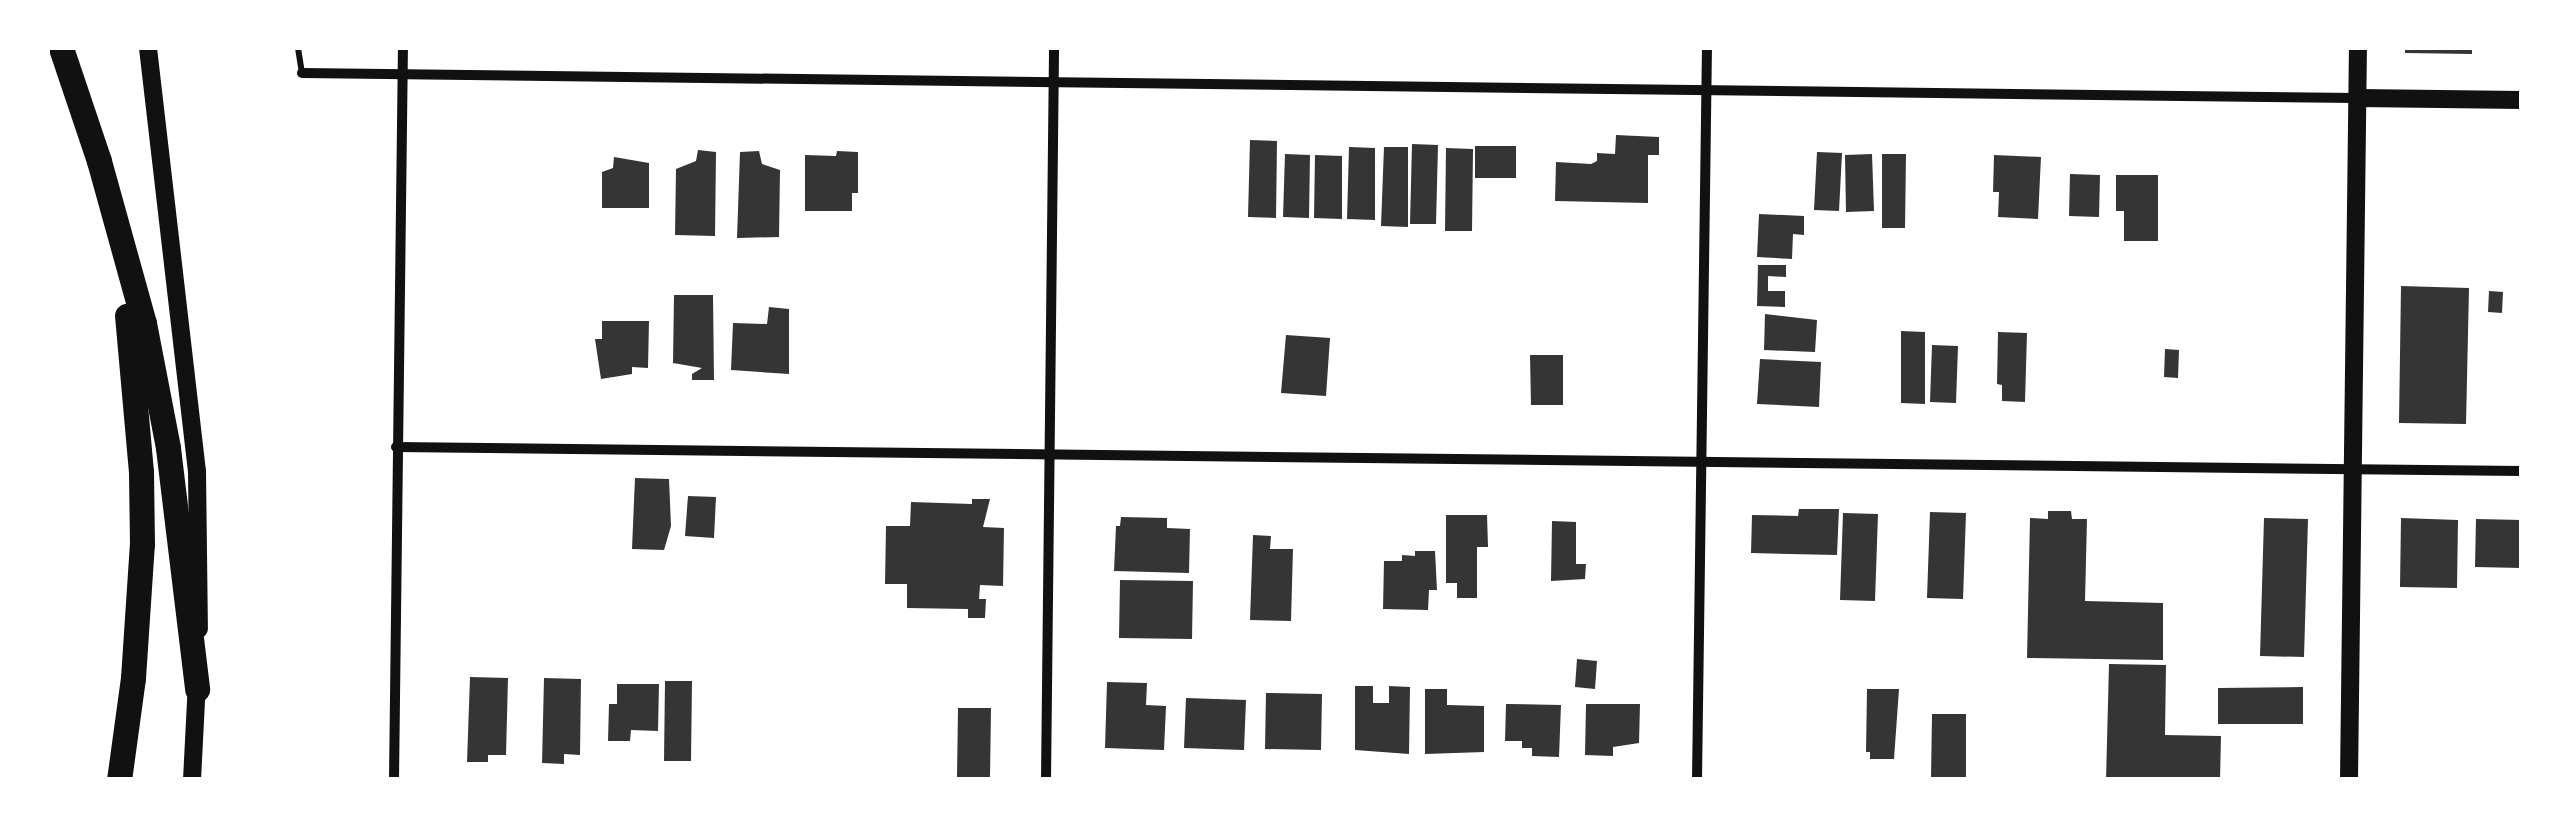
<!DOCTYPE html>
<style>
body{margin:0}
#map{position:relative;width:2569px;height:827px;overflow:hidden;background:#fff;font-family:Commissioner,sans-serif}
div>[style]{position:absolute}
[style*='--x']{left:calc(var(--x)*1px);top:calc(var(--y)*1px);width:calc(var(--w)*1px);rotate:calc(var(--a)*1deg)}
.building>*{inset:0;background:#353535}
.service>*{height:6px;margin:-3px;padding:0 3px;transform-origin:3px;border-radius:3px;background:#111}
.minor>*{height:10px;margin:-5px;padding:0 5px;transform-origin:5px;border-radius:5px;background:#111}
.tertiary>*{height:18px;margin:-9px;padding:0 9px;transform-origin:9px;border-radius:9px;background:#111}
.motorway>*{height:25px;margin:-12.5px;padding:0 12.5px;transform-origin:12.5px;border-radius:12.5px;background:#111}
span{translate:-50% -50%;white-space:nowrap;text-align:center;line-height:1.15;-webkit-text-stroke:8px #fff;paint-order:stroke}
.frame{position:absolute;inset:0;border:50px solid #fff;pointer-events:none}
</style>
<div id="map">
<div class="building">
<i style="clip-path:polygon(2405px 48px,2472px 48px,2472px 54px,2405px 53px)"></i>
<i style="clip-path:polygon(1616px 135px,1659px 137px,1659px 155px,1648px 155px,1648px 203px,1555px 201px,1556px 162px,1591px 164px,1597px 161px,1597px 153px,1615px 154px)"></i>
<i style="clip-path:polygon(1250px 140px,1277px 141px,1276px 218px,1248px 217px)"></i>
<i style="clip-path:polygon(1412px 144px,1438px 145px,1436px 224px,1410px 224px)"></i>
<i style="clip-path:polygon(1475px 146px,1516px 146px,1516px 178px,1475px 178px)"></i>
<i style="clip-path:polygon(1349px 147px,1375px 148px,1375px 220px,1347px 219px)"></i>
<i style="clip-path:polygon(1384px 147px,1408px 147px,1408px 227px,1381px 226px)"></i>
<i style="clip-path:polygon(1446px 148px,1473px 149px,1472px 231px,1445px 231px)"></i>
<i style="clip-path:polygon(698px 150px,716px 152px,715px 236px,675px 235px,676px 169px,696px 161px)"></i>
<i style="clip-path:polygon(759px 151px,762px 164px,780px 170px,779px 237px,737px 238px,740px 152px)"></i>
<i style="clip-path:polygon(837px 151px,858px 152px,858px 193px,852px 193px,852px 211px,805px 211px,805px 155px,836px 156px)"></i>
<i style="clip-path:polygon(1817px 152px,1842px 153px,1839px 211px,1814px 210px)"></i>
<i style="clip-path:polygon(1285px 154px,1310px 155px,1309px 218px,1283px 217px)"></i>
<i style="clip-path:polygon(1872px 154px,1874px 211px,1846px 212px,1845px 155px)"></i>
<i style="clip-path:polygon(1882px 154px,1906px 154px,1905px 228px,1882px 228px)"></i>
<i style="clip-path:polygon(1315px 155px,1342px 156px,1342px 219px,1314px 218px)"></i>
<i style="clip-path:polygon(1994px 155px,2041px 157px,2038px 219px,1998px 217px,1999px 192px,1993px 192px)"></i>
<i style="clip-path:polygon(614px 157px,649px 163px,649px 208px,602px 208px,602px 172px,613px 168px)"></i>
<i style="clip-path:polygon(2070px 174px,2100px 175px,2099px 217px,2069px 216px)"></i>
<i style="clip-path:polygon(2116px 175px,2158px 175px,2158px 241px,2124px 241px,2124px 211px,2116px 211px)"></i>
<i style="clip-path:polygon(1759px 214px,1804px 216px,1804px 235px,1793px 234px,1792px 259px,1757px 257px)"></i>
<i style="clip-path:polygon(1758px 265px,1786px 265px,1786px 277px,1768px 276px,1768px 291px,1785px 291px,1785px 307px,1757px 306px)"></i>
<i style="clip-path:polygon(2401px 286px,2469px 288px,2466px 424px,2399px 423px)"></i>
<i style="clip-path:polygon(2489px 291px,2503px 292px,2502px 313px,2488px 312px)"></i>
<i style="clip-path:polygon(674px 295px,713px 295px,714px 380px,692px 380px,692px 374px,702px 368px,673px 363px)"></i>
<i style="clip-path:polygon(769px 307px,789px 309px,789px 374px,731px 370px,733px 323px,767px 324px)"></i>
<i style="clip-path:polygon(1765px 314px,1817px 320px,1815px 352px,1764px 350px)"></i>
<i style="clip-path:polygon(602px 321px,649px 321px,648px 368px,632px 367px,632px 374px,601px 379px,595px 339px,602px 339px)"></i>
<i style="clip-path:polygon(1901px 331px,1925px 332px,1925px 404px,1901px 403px)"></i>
<i style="clip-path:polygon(1998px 332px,2027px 333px,2025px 402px,2002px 401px,2002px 385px,1997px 384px)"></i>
<i style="clip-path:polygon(1286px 335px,1330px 338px,1326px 396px,1281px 393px)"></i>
<i style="clip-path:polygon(1932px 345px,1958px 346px,1956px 403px,1930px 402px)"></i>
<i style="clip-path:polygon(2165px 349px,2179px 350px,2178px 378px,2164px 377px)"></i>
<i style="clip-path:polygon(1530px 355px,1563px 355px,1563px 405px,1531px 405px)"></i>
<i style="clip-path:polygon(1760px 359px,1821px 362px,1819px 407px,1757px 404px)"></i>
<i style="clip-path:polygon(635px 478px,669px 479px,671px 526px,664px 550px,632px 549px)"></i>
<i style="clip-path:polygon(688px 496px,716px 497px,714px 538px,685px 536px)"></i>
<i style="clip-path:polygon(972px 499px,990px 499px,983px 527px,1004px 528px,1003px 586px,980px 585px,979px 599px,986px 599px,985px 618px,968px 618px,968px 609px,907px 608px,907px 584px,885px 584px,886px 526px,910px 526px,911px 502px,972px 504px)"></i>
<i style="clip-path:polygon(1799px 509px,1839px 509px,1837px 555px,1751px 553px,1752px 515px,1798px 516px)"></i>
<i style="clip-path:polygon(2048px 511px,2071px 511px,2072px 519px,2087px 519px,2085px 601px,2163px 603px,2163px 660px,2027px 658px,2030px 518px,2048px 519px)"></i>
<i style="clip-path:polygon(1930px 512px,1966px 513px,1963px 599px,1927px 598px)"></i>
<i style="clip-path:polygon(1843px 513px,1878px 514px,1875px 601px,1840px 600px)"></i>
<i style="clip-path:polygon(1446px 515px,1487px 515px,1488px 547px,1477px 547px,1477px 598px,1457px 598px,1457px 583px,1446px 583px)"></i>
<i style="clip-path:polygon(1121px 517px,1167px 518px,1167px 528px,1190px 529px,1189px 573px,1114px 571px,1116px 526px,1120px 526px)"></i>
<i style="clip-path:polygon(2264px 518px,2308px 519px,2304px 657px,2260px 656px)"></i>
<i style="clip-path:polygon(2401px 518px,2458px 520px,2457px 588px,2400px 587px)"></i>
<i style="clip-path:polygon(2476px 519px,2522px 520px,2522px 568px,2475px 567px)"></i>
<i style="clip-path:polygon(1552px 521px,1576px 522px,1576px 564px,1586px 564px,1585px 579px,1551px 581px)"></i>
<i style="clip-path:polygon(1253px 535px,1271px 536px,1270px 549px,1293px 549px,1291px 621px,1250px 620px)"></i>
<i style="clip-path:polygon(1415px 551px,1435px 551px,1437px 590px,1429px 590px,1428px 610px,1383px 609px,1384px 561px,1402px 561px,1402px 555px,1415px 556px)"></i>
<i style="clip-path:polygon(1120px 580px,1193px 581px,1192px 639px,1119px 638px)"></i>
<i style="clip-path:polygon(1577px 659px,1597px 661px,1595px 689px,1575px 687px)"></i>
<i style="clip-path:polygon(2109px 664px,2166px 665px,2165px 735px,2221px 736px,2220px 780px,2106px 780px)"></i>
<i style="clip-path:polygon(470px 677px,508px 678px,506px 755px,488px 755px,488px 762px,467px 762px)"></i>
<i style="clip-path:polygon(544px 678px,581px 679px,580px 755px,564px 754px,564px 764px,542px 763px)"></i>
<i style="clip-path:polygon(665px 681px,692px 681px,691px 761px,664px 761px)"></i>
<i style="clip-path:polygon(1107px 682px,1147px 683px,1146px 705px,1166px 706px,1164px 750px,1105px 748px)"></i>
<i style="clip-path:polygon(617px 684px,659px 684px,658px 731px,631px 730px,630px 741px,608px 741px,609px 704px,617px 704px)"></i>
<i style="clip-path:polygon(1355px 686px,1373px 686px,1373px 703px,1389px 703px,1389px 686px,1410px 687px,1409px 754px,1355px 750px)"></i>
<i style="clip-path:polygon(2303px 687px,2303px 724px,2218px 724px,2218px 688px)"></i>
<i style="clip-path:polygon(1425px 689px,1447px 689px,1447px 705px,1484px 706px,1484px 752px,1425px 754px)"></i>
<i style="clip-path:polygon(1867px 689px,1899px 689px,1894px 759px,1870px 759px,1870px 752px,1866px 752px)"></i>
<i style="clip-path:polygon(1266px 693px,1322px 694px,1321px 750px,1265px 749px)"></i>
<i style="clip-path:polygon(1186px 698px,1246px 700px,1244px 750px,1184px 748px)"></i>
<i style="clip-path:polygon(1506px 704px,1561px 705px,1559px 757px,1532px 756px,1532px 748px,1522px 748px,1522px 741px,1505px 741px)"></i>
<i style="clip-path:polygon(1586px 704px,1640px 704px,1639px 743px,1613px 747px,1613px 756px,1585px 755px)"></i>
<i style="clip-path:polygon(958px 708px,991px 708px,990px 777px,957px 777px)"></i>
<i style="clip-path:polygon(1932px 714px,1966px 714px,1966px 779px,1931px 779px)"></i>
</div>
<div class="service">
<i style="--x:298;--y:48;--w:25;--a:81"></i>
</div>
<div class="minor">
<i style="--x:302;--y:73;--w:2055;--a:0.7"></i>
<i style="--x:396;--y:447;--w:2126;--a:0.65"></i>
<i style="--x:394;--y:780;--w:732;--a:-89.3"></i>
<i style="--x:1046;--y:780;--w:732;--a:-89.37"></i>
<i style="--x:1697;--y:780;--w:732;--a:-89.22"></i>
</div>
<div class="tertiary">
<i style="--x:148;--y:48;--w:426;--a:83.4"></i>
<i style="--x:197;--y:471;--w:158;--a:89.3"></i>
<i style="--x:2357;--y:98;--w:165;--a:0.7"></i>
<i style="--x:192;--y:780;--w:100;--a:-87.1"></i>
<i style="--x:2349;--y:780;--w:732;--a:-89.3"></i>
</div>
<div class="motorway">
<i style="--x:61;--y:48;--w:119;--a:71.4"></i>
<i style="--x:99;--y:161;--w:168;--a:74.5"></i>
<i style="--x:144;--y:323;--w:127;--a:79.1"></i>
<i style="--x:168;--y:448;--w:243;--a:83.1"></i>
<i style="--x:119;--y:780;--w:103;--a:-82.2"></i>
<i style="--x:133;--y:678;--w:134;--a:-86.2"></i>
<i style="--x:142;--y:544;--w:72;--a:-90.8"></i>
<i style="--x:141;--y:472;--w:157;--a:-95.1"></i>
</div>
<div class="frame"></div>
</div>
